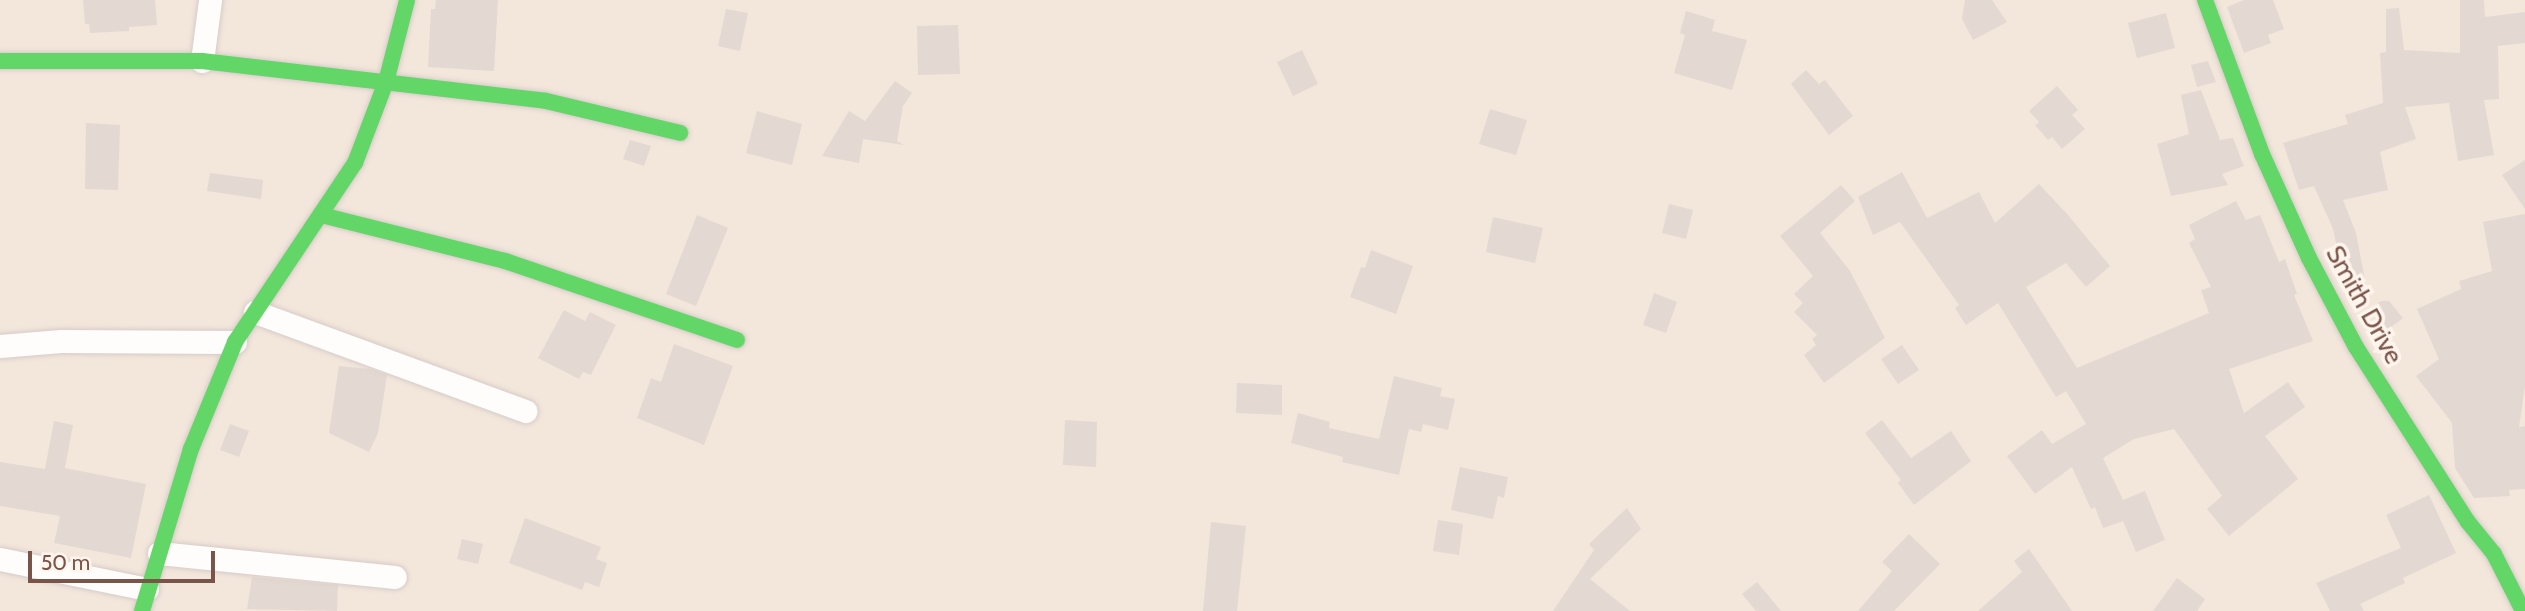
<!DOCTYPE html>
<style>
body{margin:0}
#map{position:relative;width:2525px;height:611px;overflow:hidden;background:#f7f1eb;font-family:Cabin,sans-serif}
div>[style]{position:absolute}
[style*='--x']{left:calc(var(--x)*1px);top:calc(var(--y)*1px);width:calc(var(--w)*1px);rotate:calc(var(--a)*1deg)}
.residential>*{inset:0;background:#f3e6db}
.building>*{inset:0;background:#e4d8d2}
.roads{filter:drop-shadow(0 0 2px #d6ccc8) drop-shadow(0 0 2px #d6ccc8)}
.street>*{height:23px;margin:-11.5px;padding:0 11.5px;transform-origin:11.5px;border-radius:11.5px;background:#fefdfc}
.fast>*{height:16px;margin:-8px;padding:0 8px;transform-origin:8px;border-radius:8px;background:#63d668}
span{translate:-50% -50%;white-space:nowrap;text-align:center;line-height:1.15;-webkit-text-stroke:7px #fff5ed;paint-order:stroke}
.street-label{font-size:26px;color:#785449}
.scale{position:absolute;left:28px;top:551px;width:187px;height:32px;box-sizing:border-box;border:4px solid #785449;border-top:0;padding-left:9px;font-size:21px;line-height:24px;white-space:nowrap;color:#785449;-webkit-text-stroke:5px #fff5ed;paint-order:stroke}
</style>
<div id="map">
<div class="residential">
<i style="clip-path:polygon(0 0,2525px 0,2525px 611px,0 611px)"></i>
</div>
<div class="building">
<i style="clip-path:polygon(83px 0,155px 0,157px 25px,129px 27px,129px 31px,90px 33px,89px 24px,85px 24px)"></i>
<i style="clip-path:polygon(436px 0,498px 0,494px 71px,428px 67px,431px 9px,435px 9px)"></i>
<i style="clip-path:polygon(1965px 0,1992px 0,2007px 22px,1973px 40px,1962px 19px)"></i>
<i style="clip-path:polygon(2244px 0,2273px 0,2284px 29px,2268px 35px,2271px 43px,2244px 53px,2227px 7px)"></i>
<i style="clip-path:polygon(2460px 0,2484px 0,2485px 17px,2525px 12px,2525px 43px,2498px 46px,2499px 99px,2484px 100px,2494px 155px,2458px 161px,2449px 103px,2405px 107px,2416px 139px,2380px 152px,2388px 190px,2343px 200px,2356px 233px,2366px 285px,2346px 289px,2333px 229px,2314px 186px,2299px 190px,2283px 143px,2348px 124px,2345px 115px,2383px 103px,2380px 53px,2386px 52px,2386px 9px,2399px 8px,2404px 50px,2460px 53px)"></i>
<i style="clip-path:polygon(726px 9px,748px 13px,740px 51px,718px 46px)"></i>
<i style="clip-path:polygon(1686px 11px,1715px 20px,1712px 31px,1747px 40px,1732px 90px,1674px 73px,1685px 35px,1680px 33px)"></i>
<i style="clip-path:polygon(2166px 13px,2175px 48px,2137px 58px,2128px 23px)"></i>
<i style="clip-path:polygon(958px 25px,960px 74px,918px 75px,917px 26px)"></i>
<i style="clip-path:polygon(1302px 50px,1318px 84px,1293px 96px,1277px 62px)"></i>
<i style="clip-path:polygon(2208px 61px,2216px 82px,2197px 87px,2191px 65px)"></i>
<i style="clip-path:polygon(1806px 70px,1819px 84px,1825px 80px,1853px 116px,1829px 135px,1791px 84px)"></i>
<i style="clip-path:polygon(895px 81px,912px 93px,903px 106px,897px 141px,904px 145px,863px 139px,859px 163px,822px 156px,849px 111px,865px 121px)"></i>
<i style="clip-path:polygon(2057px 86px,2078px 110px,2072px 115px,2085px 129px,2062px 149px,2052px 137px,2048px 140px,2035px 125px,2039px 122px,2029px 111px)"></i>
<i style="clip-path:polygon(2201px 90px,2220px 140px,2233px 138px,2244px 166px,2222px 174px,2228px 185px,2171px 196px,2157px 144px,2189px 134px,2181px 95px)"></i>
<i style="clip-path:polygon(1490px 109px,1527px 120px,1516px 155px,1479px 144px)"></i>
<i style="clip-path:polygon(757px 111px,802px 124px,792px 165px,746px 153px)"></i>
<i style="clip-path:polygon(86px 123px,120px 125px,118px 190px,85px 189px)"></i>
<i style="clip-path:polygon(630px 140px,651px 146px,644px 166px,623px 159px)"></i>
<i style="clip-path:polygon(2525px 160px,2525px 209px,2502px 175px)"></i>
<i style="clip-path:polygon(1902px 172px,1927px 218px,1979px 192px,1995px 223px,2039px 184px,2068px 215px,2110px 266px,2086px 287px,2066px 263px,2026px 287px,2077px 368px,2209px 313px,2201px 290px,2211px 287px,2189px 243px,2195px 239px,2189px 225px,2236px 201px,2246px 220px,2260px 215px,2279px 262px,2285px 259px,2297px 294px,2294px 295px,2313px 341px,2229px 369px,2244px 413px,2288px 382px,2305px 407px,2265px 436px,2298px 479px,2229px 536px,2207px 509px,2222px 496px,2174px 429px,2134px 439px,2103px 458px,2123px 500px,2145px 491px,2165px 540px,2136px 552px,2123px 521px,2103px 528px,2095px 507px,2091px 509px,2072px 467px,2035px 494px,2007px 456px,2042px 430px,2052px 444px,2086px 424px,2066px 391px,2056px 397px,1998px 303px,1966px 325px,1955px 308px,1959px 305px,1900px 222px,1873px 235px,1858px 197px)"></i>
<i style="clip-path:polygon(210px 173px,263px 180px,261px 199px,207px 191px)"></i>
<i style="clip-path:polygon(1841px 185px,1855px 201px,1820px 233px,1850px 271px,1885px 338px,1824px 383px,1804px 355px,1816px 345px,1812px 339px,1817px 335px,1794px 312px,1803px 303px,1794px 294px,1813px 276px,1780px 236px)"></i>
<i style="clip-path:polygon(1669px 204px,1693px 210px,1686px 239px,1662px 233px)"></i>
<i style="clip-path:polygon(2525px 214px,2525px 386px,2519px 427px,2525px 426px,2525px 489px,2509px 490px,2510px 496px,2474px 498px,2455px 468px,2452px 423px,2416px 376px,2439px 359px,2417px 309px,2461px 289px,2459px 281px,2492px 271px,2483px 222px)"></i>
<i style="clip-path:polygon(697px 215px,728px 228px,696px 306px,666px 294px)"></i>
<i style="clip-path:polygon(1493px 217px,1543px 228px,1535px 263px,1486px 252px)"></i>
<i style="clip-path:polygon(1371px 250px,1413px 266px,1396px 314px,1350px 297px,1361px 267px,1365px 268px)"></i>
<i style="clip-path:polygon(1654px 293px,1677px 302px,1666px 333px,1643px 325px)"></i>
<i style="clip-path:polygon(2381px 301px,2389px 301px,2403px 318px,2385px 332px,2375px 312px,2375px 305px)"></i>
<i style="clip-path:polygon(564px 310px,585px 321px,590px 312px,616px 325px,591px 375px,583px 372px,579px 379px,538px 358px)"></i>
<i style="clip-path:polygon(674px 344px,733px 366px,704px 445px,637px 418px,651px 378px,661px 382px)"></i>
<i style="clip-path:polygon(1902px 345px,1919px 370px,1898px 384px,1881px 359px)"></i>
<i style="clip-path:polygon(339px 366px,370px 369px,387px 375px,378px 433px,369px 452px,329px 433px)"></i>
<i style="clip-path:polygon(1394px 376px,1442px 388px,1440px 396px,1455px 399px,1448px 430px,1423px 424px,1421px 432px,1409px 429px,1399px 475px,1342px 462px,1343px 457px,1291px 443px,1298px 413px,1330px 422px,1329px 428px,1379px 439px)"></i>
<i style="clip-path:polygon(1237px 383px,1282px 385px,1282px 415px,1236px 413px)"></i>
<i style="clip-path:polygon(1065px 420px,1097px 422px,1096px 467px,1063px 465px)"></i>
<i style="clip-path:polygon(1882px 420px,1911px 458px,1951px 431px,1971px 461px,1914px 505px,1898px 483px,1901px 480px,1865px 433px)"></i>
<i style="clip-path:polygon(54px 421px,73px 425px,65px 468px,146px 484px,131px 558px,54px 543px,60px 516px,0 506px,0 462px,45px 469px)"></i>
<i style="clip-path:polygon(230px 424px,249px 431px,239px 457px,220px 450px)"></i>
<i style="clip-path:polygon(1460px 467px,1508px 477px,1504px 498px,1498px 496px,1493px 519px,1451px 510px)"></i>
<i style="clip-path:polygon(2429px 495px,2456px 553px,2403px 578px,2405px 583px,2360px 604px,2364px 611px,2330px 611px,2316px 583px,2401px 548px,2386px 515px)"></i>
<i style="clip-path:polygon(1627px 508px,1641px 529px,1590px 579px,1630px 611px,1553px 611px,1594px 550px,1589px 544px)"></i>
<i style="clip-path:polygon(525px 518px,601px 547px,596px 559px,607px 563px,599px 587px,585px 582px,582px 590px,509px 563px)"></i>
<i style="clip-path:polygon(1438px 520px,1463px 524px,1459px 555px,1433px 551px)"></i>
<i style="clip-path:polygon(1211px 522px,1246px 526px,1237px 611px,1203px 611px)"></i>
<i style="clip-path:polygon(1909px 534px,1940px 564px,1894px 611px,1858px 611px,1892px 571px,1882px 562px)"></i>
<i style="clip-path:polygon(462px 539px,483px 544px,478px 564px,457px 559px)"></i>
<i style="clip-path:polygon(2029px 549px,2072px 611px,1978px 611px,2022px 572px,2014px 561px)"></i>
<i style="clip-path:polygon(252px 577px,338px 585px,337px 611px,247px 609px)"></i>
<i style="clip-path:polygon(2177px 578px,2205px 599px,2197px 611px,2153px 611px)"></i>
<i style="clip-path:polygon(1757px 582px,1781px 611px,1756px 611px,1742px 594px)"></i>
</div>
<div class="roads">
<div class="street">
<i style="--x:202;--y:61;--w:62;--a:-82.5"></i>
<i style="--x:255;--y:312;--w:288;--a:20.1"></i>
<i style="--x:0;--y:346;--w:61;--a:-4.7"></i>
<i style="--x:61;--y:341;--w:174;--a:0.3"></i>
<i style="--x:159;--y:553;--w:237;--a:5.8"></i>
<i style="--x:0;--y:559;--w:150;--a:11.5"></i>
</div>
<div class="fast">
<i style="--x:2205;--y:0;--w:164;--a:69.7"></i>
<i style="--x:2262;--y:154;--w:114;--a:65.7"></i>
<i style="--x:2309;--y:258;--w:101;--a:62.2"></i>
<i style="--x:2356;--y:347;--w:208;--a:57.4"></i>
<i style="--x:2468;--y:522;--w:41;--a:50.9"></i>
<i style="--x:2494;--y:554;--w:64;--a:63"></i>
<i style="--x:0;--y:61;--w:202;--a:0"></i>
<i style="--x:202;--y:61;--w:346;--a:6.6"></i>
<i style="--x:546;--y:101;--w:138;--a:13.4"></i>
<i style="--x:321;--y:215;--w:190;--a:14"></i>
<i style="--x:505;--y:261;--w:245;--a:18.8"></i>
<i style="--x:142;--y:611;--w:169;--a:-73.2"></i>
<i style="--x:191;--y:449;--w:116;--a:-67.6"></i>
<i style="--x:235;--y:342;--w:216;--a:-56.2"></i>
<i style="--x:355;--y:163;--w:87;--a:-69.1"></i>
<i style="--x:386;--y:82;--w:85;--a:-75.6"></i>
</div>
</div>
<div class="street-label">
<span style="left:2364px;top:305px;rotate:61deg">Smith Drive</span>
</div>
<div class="scale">50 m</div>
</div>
